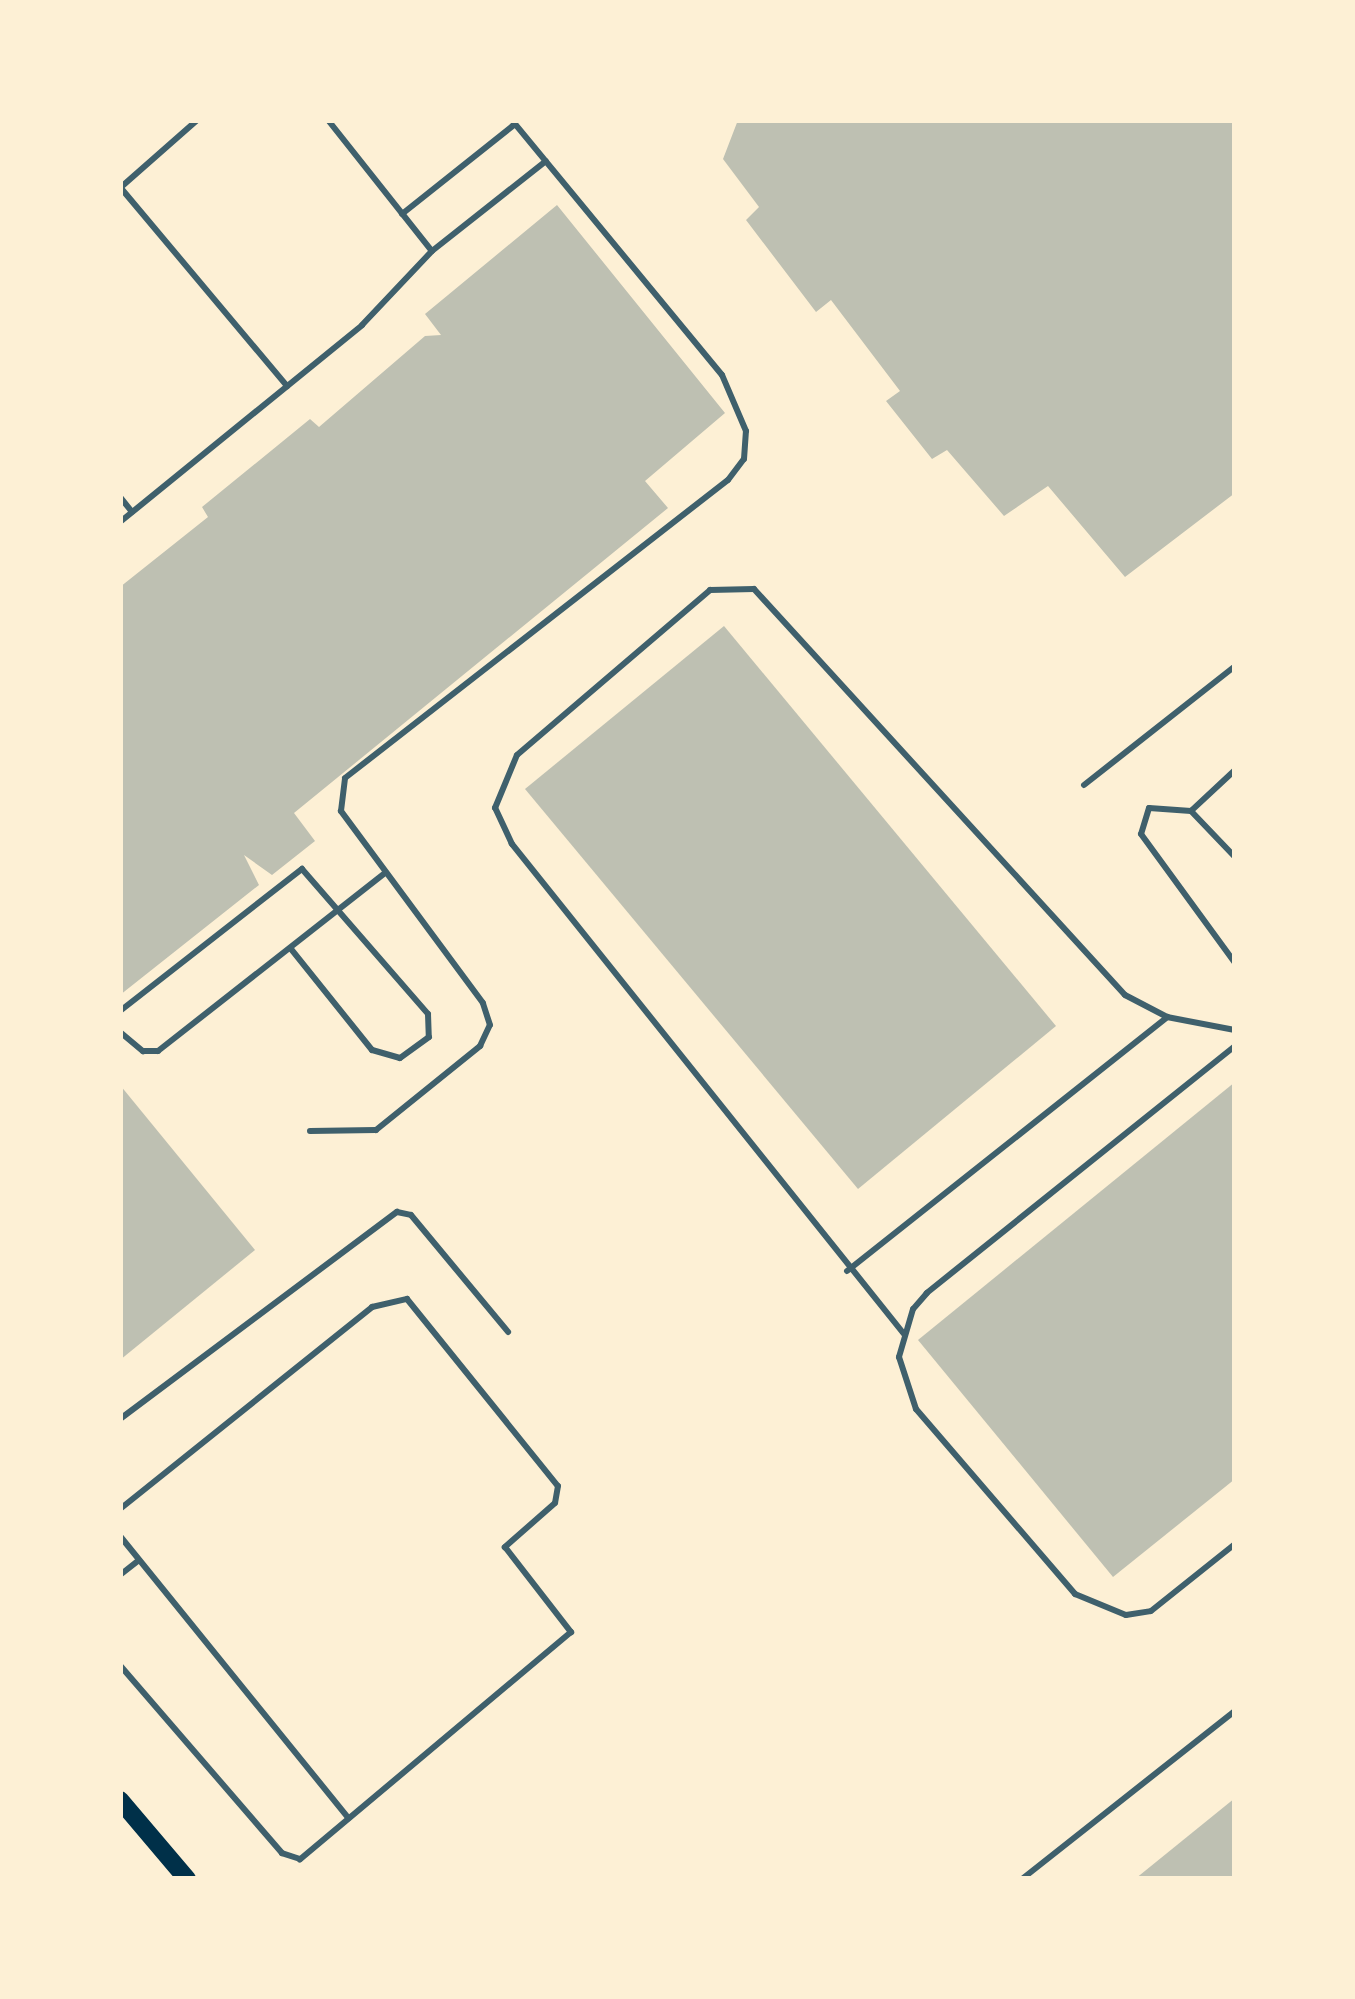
<!DOCTYPE html>
<style>
body{margin:0}
#map{position:relative;width:1355px;height:1999px;overflow:hidden;background:#fdf0d5;font-family:Karla,sans-serif}
div>[style]{position:absolute}
[style*='--x']{left:calc(var(--x)*1px);top:calc(var(--y)*1px);width:calc(var(--w)*1px);rotate:calc(var(--a)*1deg)}
.building>*{inset:0;background:#bec0b2}
.service>*{height:6px;margin:-3px;padding:0 3px;transform-origin:3px;border-radius:3px;background:#3f606c}
.secondary>*{height:18px;margin:-9px;padding:0 9px;transform-origin:9px;border-radius:9px;background:#003049}
span{translate:-50% -50%;white-space:nowrap;text-align:center;line-height:1.15;-webkit-text-stroke:12px #fdf0d5;paint-order:stroke}
.frame{position:absolute;inset:0;border:123px solid #fdf0d5;pointer-events:none}
</style>
<div id="map">
<div class="building">
<i style="clip-path:polygon(738px 120px,1235px 120px,1235px 493px,1125px 577px,1048px 486px,1004px 516px,947px 450px,932px 459px,886px 401px,900px 391px,831px 300px,816px 312px,746px 220px,759px 207px,723px 159px)"></i>
<i style="clip-path:polygon(557px 205px,725px 413px,645px 481px,668px 508px,294px 813px,315px 841px,272px 875px,244px 855px,259px 885px,120px 995px,120px 587px,208px 517px,202px 507px,310px 419px,319px 427px,425px 336px,441px 335px,425px 314px)"></i>
<i style="clip-path:polygon(724px 626px,1056px 1026px,858px 1189px,525px 789px)"></i>
<i style="clip-path:polygon(1235px 1082px,1235px 1479px,1113px 1577px,918px 1340px)"></i>
<i style="clip-path:polygon(120px 1085px,255px 1250px,120px 1360px)"></i>
<i style="clip-path:polygon(1235px 1798px,1235px 1879px,1135px 1879px)"></i>
</div>
<div class="service">
<i style="--x:328;--y:120;--w:167;--a:51.6"></i>
<i style="--x:120;--y:187;--w:260;--a:50"></i>
<i style="--x:120;--y:188;--w:103;--a:-41.4"></i>
<i style="--x:402;--y:214;--w:144;--a:-38.5"></i>
<i style="--x:120;--y:497;--w:19;--a:51"></i>
<i style="--x:120;--y:522;--w:312;--a:-39.1"></i>
<i style="--x:362;--y:325;--w:102;--a:-46.6"></i>
<i style="--x:432;--y:251;--w:145;--a:-38.3"></i>
<i style="--x:1235;--y:770;--w:60;--a:137"></i>
<i style="--x:1191;--y:811;--w:64;--a:46.3"></i>
<i style="--x:1084;--y:785;--w:192;--a:-38.2"></i>
<i style="--x:1191;--y:811;--w:42;--a:-175.9"></i>
<i style="--x:1149;--y:808;--w:27;--a:107"></i>
<i style="--x:1141;--y:834;--w:160;--a:53.9"></i>
<i style="--x:120;--y:1011;--w:231;--a:-38"></i>
<i style="--x:302;--y:869;--w:192;--a:49"></i>
<i style="--x:428;--y:1014;--w:23;--a:88"></i>
<i style="--x:429;--y:1037;--w:36;--a:144"></i>
<i style="--x:400;--y:1058;--w:29;--a:-164"></i>
<i style="--x:372;--y:1050;--w:129;--a:-128.7"></i>
<i style="--x:120;--y:1032;--w:30;--a:40"></i>
<i style="--x:143;--y:1051;--w:15;--a:0"></i>
<i style="--x:158;--y:1051;--w:287;--a:-38.1"></i>
<i style="--x:1235;--y:1046;--w:395;--a:141.3"></i>
<i style="--x:927;--y:1293;--w:21;--a:131"></i>
<i style="--x:913;--y:1309;--w:50;--a:106.3"></i>
<i style="--x:899;--y:1357;--w:55;--a:71.9"></i>
<i style="--x:916;--y:1409;--w:244;--a:49.3"></i>
<i style="--x:1075;--y:1594;--w:55;--a:22.4"></i>
<i style="--x:1126;--y:1615;--w:25;--a:-9"></i>
<i style="--x:1151;--y:1611;--w:107;--a:-38.6"></i>
<i style="--x:310;--y:1131;--w:66;--a:-0.9"></i>
<i style="--x:376;--y:1130;--w:134;--a:-38.9"></i>
<i style="--x:480;--y:1046;--w:23;--a:-65"></i>
<i style="--x:490;--y:1025;--w:23;--a:-108"></i>
<i style="--x:483;--y:1003;--w:239;--a:-126.5"></i>
<i style="--x:341;--y:811;--w:33;--a:-83"></i>
<i style="--x:345;--y:778;--w:485;--a:-37.9"></i>
<i style="--x:728;--y:480;--w:26;--a:-53"></i>
<i style="--x:744;--y:459;--w:28;--a:-86"></i>
<i style="--x:746;--y:431;--w:61;--a:-113.2"></i>
<i style="--x:722;--y:375;--w:330;--a:-129.5"></i>
<i style="--x:847;--y:1271;--w:409;--a:-38.4"></i>
<i style="--x:904;--y:1334;--w:628;--a:-128.66"></i>
<i style="--x:512;--y:844;--w:40;--a:-115"></i>
<i style="--x:495;--y:808;--w:57;--a:-67.5"></i>
<i style="--x:517;--y:755;--w:254;--a:-40.5"></i>
<i style="--x:710;--y:590;--w:44;--a:-1.3"></i>
<i style="--x:754;--y:589;--w:550;--a:47.58"></i>
<i style="--x:1125;--y:995;--w:47;--a:27.6"></i>
<i style="--x:1167;--y:1017;--w:69;--a:10.8"></i>
<i style="--x:120;--y:1419;--w:346;--a:-36.8"></i>
<i style="--x:397;--y:1212;--w:14;--a:12"></i>
<i style="--x:411;--y:1215;--w:152;--a:50.3"></i>
<i style="--x:120;--y:1509;--w:323;--a:-38.7"></i>
<i style="--x:372;--y:1307;--w:36;--a:-13"></i>
<i style="--x:407;--y:1299;--w:240;--a:51.1"></i>
<i style="--x:558;--y:1486;--w:17;--a:100"></i>
<i style="--x:555;--y:1503;--w:67;--a:138.7"></i>
<i style="--x:505;--y:1547;--w:108;--a:52.2"></i>
<i style="--x:571;--y:1632;--w:354;--a:140"></i>
<i style="--x:300;--y:1859;--w:19;--a:-162"></i>
<i style="--x:282;--y:1853;--w:248;--a:-130.8"></i>
<i style="--x:120;--y:1536;--w:363;--a:51"></i>
<i style="--x:120;--y:1575;--w:24;--a:-38"></i>
<i style="--x:1022;--y:1879;--w:271;--a:-38.3"></i>
</div>
<div class="secondary">
<i style="--x:120;--y:1800;--w:104;--a:49.7"></i>
</div>
<div class="frame"></div>
</div>
